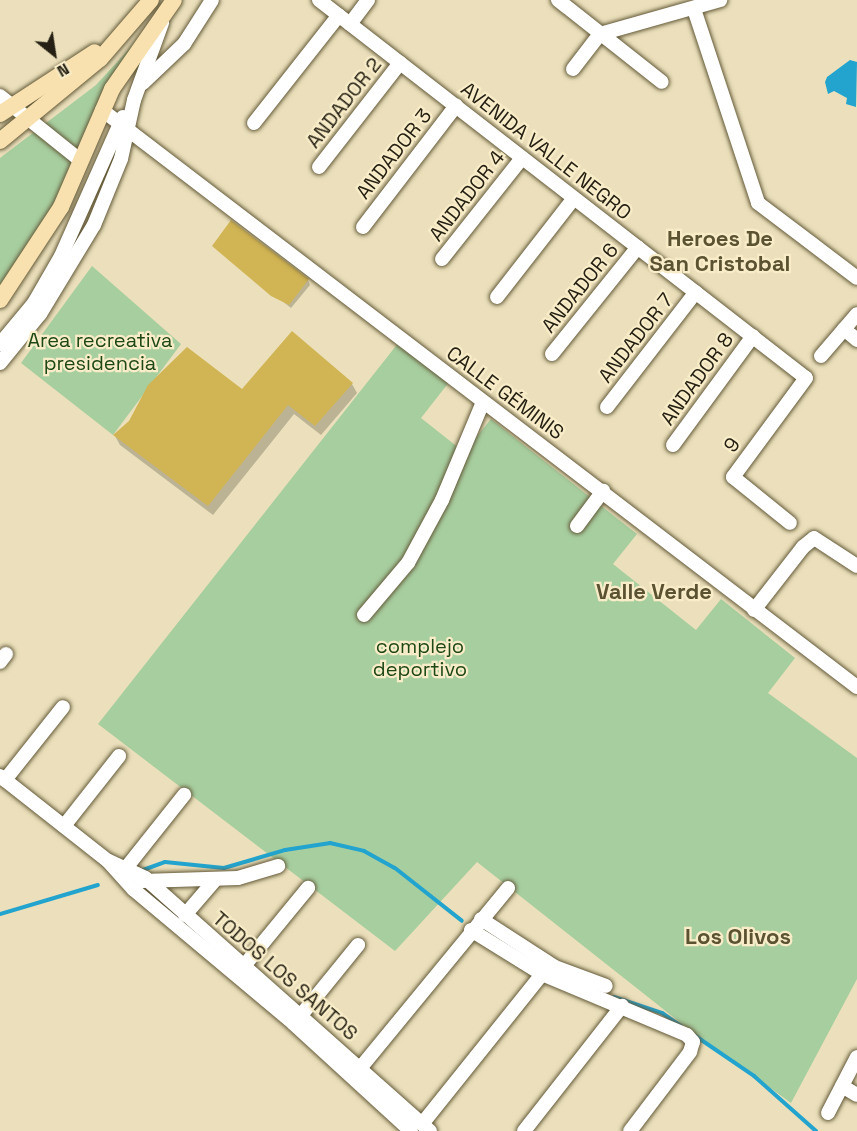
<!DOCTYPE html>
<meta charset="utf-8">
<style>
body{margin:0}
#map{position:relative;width:857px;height:1131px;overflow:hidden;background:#ebe0bb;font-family:"Space Grotesk",sans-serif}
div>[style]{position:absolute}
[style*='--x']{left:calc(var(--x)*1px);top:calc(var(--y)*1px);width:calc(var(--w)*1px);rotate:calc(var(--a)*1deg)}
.green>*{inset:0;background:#a7ce9f}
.water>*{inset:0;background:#22a4ce}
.shadow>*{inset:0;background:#0003}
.stream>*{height:4px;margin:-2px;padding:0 2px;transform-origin:2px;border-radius:2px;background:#22a4ce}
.building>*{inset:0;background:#d1b453}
.roads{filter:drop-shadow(0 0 2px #635939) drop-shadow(0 0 2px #635939)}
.minor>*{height:14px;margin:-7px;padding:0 7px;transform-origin:7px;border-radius:7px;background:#fff}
.major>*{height:16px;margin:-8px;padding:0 8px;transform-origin:8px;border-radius:8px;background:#f8e1ae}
span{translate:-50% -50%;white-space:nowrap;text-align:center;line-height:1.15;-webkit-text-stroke:4.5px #f8edc8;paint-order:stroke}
.street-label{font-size:20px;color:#252013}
.park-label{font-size:20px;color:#1e4716}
.quarter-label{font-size:22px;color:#5b5232;font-weight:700}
.north{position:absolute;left:24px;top:24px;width:60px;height:60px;-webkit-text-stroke:4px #f8edc8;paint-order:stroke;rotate:150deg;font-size:16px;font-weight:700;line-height:24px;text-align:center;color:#252013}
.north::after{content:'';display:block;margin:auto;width:21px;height:27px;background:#252013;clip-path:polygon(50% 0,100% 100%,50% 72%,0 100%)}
</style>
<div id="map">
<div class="green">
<i style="clip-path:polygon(142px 35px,58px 204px,0 294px,0 158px,96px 85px)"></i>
<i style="clip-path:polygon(92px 266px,181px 344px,113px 435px,21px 363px)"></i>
<i style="clip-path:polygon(399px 342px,450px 381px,421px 418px,464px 452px,491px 419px,637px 534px,613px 564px,696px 630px,721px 599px,795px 658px,768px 693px,857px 758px,857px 979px,791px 1103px,691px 1031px,477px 862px,395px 951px,98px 724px)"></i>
</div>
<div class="water">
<i style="clip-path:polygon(850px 60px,857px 62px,856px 107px,846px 104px,847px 98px,834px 91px,828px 94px,825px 82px,827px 77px)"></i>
</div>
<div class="shadow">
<i style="clip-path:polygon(214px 246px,308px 280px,310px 285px,291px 308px)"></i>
<i style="clip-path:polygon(352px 384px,357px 393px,321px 435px,294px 414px,213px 515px,120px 445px,115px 436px,243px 391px)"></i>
</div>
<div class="stream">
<i style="--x:143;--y:870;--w:23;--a:-20"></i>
<i style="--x:165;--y:862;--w:59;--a:5.8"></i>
<i style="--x:224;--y:868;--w:64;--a:-16.4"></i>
<i style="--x:285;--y:850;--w:46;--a:-8.8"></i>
<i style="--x:330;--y:843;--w:35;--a:13"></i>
<i style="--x:364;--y:851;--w:35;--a:29"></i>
<i style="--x:395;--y:868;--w:85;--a:38.3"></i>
<i style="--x:0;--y:914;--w:102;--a:-16.5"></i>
<i style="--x:614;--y:997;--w:51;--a:18.4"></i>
<i style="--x:662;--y:1013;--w:23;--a:34"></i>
<i style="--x:694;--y:1035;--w:73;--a:34.3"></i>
<i style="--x:754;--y:1076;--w:83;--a:41.6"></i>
</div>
<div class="building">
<i style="clip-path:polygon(231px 220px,309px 279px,289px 305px,271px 296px,212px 246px)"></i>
<i style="clip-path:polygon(292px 331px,353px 383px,315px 426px,288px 405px,208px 506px,113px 435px,129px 421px,148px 385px,187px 347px,242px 389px)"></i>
</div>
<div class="roads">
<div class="minor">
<i style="--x:319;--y:0;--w:616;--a:37.82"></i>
<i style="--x:806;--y:378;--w:123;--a:126.4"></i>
<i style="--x:733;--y:477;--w:73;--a:38.9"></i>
<i style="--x:558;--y:0;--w:132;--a:38.3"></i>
<i style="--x:694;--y:9;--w:204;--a:71.7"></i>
<i style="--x:758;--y:203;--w:124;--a:37.1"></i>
<i style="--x:350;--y:24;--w:30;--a:-53"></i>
<i style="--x:573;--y:69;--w:44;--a:-52.4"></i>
<i style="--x:600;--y:34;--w:125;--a:-15.8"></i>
<i style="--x:143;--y:83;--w:57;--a:-43.6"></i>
<i style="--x:184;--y:44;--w:52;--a:-57.5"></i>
<i style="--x:0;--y:96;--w:104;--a:38.7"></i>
<i style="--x:102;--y:110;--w:950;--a:37.39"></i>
<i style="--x:254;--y:123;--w:137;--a:-51.8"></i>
<i style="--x:319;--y:167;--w:132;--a:-52.1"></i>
<i style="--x:363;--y:227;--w:153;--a:-52.5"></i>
<i style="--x:442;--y:259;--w:129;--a:-51.6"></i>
<i style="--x:497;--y:297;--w:125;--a:-52.1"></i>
<i style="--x:844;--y:329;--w:17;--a:40"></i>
<i style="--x:0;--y:344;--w:53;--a:-50.3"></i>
<i style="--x:34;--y:303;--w:54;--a:-60.1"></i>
<i style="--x:61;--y:256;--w:152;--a:-66"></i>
<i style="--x:552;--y:354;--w:137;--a:-51.2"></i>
<i style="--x:821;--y:356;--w:55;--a:-49.4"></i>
<i style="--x:0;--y:363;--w:63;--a:-50.8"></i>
<i style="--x:40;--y:314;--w:104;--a:-58.8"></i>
<i style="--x:94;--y:225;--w:71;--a:-67.8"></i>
<i style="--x:121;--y:159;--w:60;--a:-77.6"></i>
<i style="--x:134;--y:100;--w:82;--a:-70"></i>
<i style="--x:607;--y:407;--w:145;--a:-52.3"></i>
<i style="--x:673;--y:445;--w:135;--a:-53.7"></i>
<i style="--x:577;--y:526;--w:44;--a:-53.4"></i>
<i style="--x:754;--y:610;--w:80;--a:-52.1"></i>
<i style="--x:803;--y:547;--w:14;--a:-39"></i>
<i style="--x:814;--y:538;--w:51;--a:33.1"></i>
<i style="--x:364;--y:615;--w:68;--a:-49.8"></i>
<i style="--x:408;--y:563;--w:72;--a:-61.6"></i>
<i style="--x:442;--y:500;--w:106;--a:-67.3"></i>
<i style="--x:0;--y:662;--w:10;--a:-53"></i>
<i style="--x:0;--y:776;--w:137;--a:38.2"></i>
<i style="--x:108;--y:861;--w:38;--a:48"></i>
<i style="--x:133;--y:889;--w:209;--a:39.9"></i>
<i style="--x:293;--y:1023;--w:160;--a:42.5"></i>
<i style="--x:5;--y:780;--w:93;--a:-51.5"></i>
<i style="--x:64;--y:826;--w:89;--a:-51.8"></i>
<i style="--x:109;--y:861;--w:40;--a:25"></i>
<i style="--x:145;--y:878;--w:381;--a:41.6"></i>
<i style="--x:122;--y:873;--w:100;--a:-51.5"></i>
<i style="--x:142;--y:881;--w:96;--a:-1.8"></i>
<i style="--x:238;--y:878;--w:42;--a:-16.7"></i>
<i style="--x:185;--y:915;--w:46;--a:-49.4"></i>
<i style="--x:481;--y:919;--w:88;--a:33"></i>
<i style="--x:555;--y:967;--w:54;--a:20.4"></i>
<i style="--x:471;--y:930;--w:84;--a:31.8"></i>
<i style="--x:542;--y:974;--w:157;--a:22.8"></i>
<i style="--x:687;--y:1035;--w:9;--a:49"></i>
<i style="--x:693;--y:1042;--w:10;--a:107"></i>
<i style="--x:690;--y:1052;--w:99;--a:127.2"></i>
<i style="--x:239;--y:972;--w:109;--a:-50.6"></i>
<i style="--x:302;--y:1014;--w:89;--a:-50.9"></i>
<i style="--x:357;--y:1072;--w:238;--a:-50.6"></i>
<i style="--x:842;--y:1086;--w:17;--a:31"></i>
<i style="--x:828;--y:1113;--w:63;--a:-62.6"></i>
<i style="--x:422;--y:1124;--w:192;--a:-51.3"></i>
<i style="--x:524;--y:1131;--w:159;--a:-51.9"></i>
</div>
<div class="major">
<i style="--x:0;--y:114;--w:113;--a:-33.1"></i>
<i style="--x:0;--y:141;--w:129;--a:-39.4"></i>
<i style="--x:100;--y:59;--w:78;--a:-49.2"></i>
<i style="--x:0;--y:300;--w:111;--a:-56.7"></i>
<i style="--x:61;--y:207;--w:129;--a:-66.6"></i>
<i style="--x:112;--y:89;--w:108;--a:-55.1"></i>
</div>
</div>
<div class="street-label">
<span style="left:344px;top:103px;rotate:-52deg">ANDADOR 2</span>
<span style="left:546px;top:151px;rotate:38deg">AVENIDA VALLE NEGRO</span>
<span style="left:394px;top:154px;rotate:-52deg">ANDADOR 3</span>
<span style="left:467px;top:196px;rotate:-52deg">ANDADOR 4</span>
<span style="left:580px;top:288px;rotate:-51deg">ANDADOR 6</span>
<span style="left:636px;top:338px;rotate:-52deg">ANDADOR 7</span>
<span style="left:697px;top:379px;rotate:-54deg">ANDADOR 8</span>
<span style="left:505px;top:393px;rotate:37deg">CALLE GÉMINIS</span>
<span style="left:732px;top:445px;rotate:-53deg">9</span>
<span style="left:285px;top:976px;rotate:41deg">TODOS LOS SANTOS</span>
</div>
<div class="park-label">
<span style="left:100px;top:352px">Area recreativa<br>presidencia</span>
<span style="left:420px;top:658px">complejo<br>deportivo</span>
</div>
<div class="quarter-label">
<span style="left:720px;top:251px">Heroes De<br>San Cristobal</span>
<span style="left:654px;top:592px">Valle Verde</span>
<span style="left:738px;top:937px">Los Olivos</span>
</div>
<div class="north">N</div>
</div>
